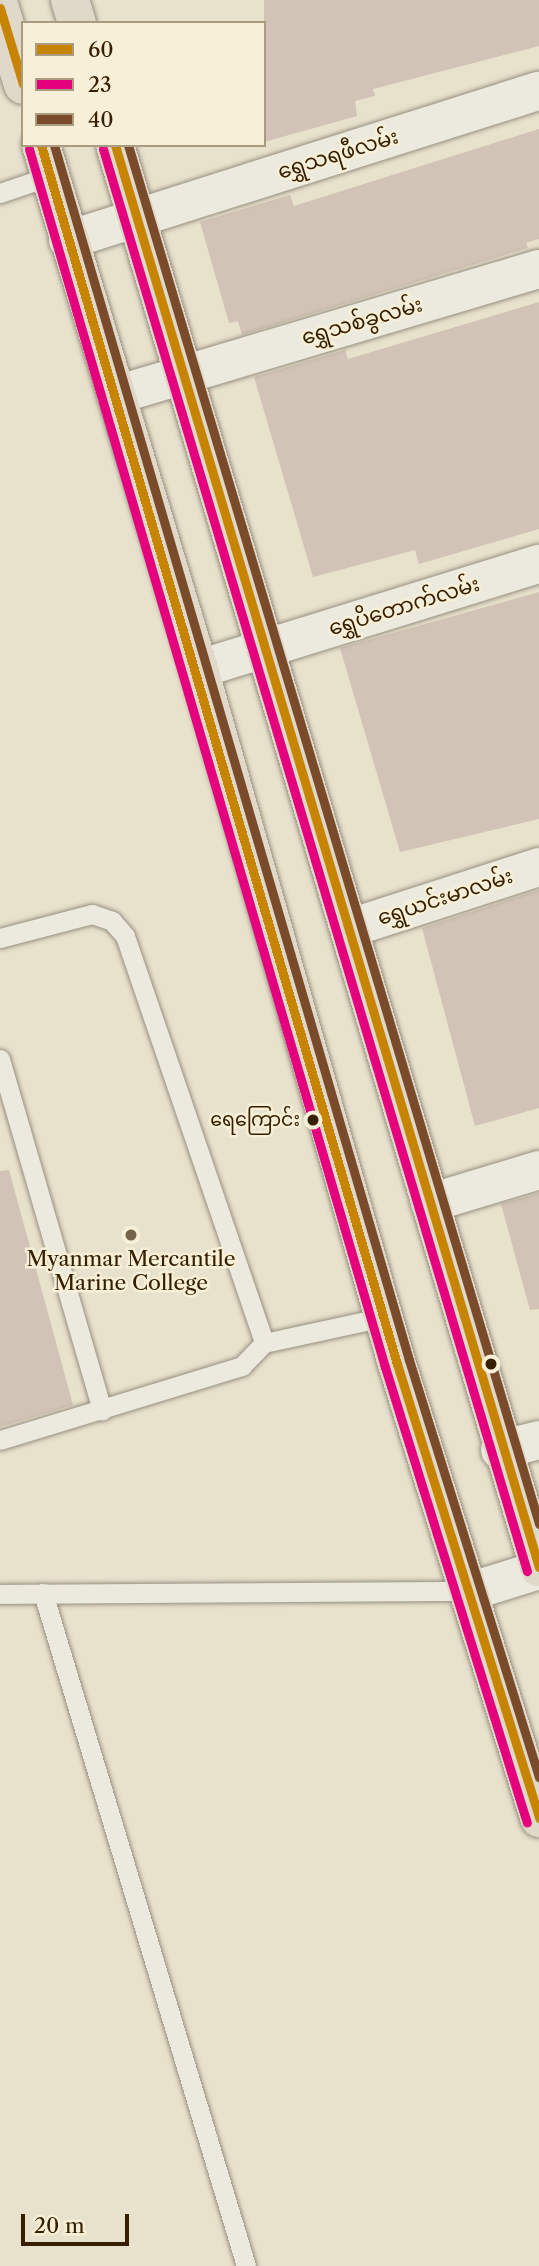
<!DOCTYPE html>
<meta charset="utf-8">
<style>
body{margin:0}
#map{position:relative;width:539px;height:2266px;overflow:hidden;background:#e8e1cc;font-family:"Libre Caslon Text","Noto Sans Myanmar",serif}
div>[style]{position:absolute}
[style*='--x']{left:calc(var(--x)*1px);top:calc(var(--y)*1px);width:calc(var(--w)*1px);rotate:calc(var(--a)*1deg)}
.building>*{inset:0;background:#d1c3b5}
.roads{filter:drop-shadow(0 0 2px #979080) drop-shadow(0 0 2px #979080)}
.service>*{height:19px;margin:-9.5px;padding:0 9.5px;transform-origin:9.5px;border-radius:9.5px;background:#ece9de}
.minor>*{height:38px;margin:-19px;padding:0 19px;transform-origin:19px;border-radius:19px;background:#ece9de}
.primary>*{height:38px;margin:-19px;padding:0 19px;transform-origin:19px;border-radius:19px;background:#e0d8c9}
.bus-1>*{height:9px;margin:-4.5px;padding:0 4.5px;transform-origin:4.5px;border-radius:4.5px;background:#c78400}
.bus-2>*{height:9px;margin:-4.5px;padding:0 4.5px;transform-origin:4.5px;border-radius:4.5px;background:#e5007d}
.bus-3>*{height:9px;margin:-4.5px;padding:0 4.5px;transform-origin:4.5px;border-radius:4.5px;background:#7a4b2a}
.dots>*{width:19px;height:19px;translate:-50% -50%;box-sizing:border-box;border:4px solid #f7efd7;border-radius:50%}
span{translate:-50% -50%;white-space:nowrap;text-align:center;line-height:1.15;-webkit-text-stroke:5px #f7efd7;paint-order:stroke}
.bus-label{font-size:19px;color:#362001}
.right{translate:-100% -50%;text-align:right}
.street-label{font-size:21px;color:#362001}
.poi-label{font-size:21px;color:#362001}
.legend{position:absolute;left:21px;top:21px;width:245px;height:126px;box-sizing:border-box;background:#f7efd7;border:2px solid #aa9c81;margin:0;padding:9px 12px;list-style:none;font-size:21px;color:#362001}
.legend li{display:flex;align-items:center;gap:14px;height:35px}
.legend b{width:35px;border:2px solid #aa9c81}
.scale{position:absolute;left:21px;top:2214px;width:108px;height:32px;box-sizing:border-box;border:4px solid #362001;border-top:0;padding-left:9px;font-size:21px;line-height:24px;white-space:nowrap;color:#362001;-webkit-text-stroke:5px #f7efd7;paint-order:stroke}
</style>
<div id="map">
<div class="building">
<i style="clip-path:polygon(264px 0,539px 0,539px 46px,373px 89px,375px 96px,355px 101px,357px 116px,264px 142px)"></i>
<i style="clip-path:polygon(539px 129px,539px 239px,526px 243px,528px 248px,242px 335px,238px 321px,229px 323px,200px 222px,290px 195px,294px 206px)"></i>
<i style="clip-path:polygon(539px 302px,539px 529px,419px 564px,415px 550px,313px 577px,254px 377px,345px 350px,348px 359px)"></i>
<i style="clip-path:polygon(539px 592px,539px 819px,400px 852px,340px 648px)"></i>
<i style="clip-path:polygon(539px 890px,539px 1108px,475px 1126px,422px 928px)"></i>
<i style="clip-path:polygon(9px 1170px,73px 1405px,0 1427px,0 1171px)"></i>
<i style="clip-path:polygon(539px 1193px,539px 1309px,530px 1310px,501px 1204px)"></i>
</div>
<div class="roads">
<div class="service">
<i style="--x:0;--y:193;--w:53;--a:-18.8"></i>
<i style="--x:0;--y:938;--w:95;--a:-14.6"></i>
<i style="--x:92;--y:914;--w:21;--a:19"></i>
<i style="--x:112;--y:921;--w:20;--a:49"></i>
<i style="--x:125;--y:936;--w:430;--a:71.1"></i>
<i style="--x:264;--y:1343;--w:32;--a:134"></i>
<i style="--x:242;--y:1366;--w:253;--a:163"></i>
<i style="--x:0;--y:1059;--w:366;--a:73.8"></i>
<i style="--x:264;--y:1343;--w:123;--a:-12.2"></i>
<i style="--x:43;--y:1593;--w:703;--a:73.21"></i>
<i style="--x:0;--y:1594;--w:471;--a:-0.4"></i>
</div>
<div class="minor">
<i style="--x:68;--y:240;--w:494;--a:-17.6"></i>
<i style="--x:116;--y:395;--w:441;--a:-16.6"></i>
<i style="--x:199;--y:669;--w:356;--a:-17.2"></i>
<i style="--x:350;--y:928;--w:199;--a:-17.9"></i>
<i style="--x:430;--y:1203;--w:114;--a:-16.8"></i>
<i style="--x:500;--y:1450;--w:40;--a:-14.4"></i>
<i style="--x:472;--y:1591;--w:70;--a:-17.4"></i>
</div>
<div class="primary">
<i style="--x:70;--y:0;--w:24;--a:73"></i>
<i style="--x:0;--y:8;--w:80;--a:73.4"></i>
<i style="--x:41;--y:145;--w:547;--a:73.22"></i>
<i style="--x:199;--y:669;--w:723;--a:74.1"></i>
<i style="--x:397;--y:1364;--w:476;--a:72.6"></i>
<i style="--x:115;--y:145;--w:1484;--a:73.4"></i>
</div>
</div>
<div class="bus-1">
<i style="--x:0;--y:8;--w:79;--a:73.2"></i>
<i style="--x:41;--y:145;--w:1270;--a:73.72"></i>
<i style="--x:397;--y:1364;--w:476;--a:72.6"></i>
<i style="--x:115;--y:145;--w:1484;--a:73.4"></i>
</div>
<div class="bus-2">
<i style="--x:29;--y:149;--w:1269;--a:73.71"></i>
<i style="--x:385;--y:1367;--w:477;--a:72.7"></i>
<i style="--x:103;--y:149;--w:1484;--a:73.4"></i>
</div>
<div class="bus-3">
<i style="--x:54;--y:145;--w:1266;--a:73.71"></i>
<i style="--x:409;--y:1360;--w:437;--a:72.7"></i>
<i style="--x:128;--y:145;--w:1439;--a:73.4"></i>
</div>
<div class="dots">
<i style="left:313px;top:1120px;background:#362001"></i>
<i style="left:131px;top:1235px;background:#746448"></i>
<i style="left:491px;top:1364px;background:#362001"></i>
</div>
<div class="bus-label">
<span class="right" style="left:300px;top:1120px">ရေကြောင်း</span>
</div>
<div class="street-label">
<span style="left:338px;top:154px;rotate:-17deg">ရွှေသရဖီလမ်း</span>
<span style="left:362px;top:321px;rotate:-16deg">ရွှေသစ်ခွလမ်း</span>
<span style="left:404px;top:606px;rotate:-17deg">ရွှေပိတောက်လမ်း</span>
<span style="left:445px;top:897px;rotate:-18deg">ရွှေယင်းမာလမ်း</span>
</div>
<div class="poi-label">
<span style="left:131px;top:1271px">Myanmar Mercantile<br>Marine College</span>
</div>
<ul class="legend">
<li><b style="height:9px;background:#c78400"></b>60</li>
<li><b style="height:9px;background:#e5007d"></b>23</li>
<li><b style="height:9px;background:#7a4b2a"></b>40</li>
</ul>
<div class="scale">20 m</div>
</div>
